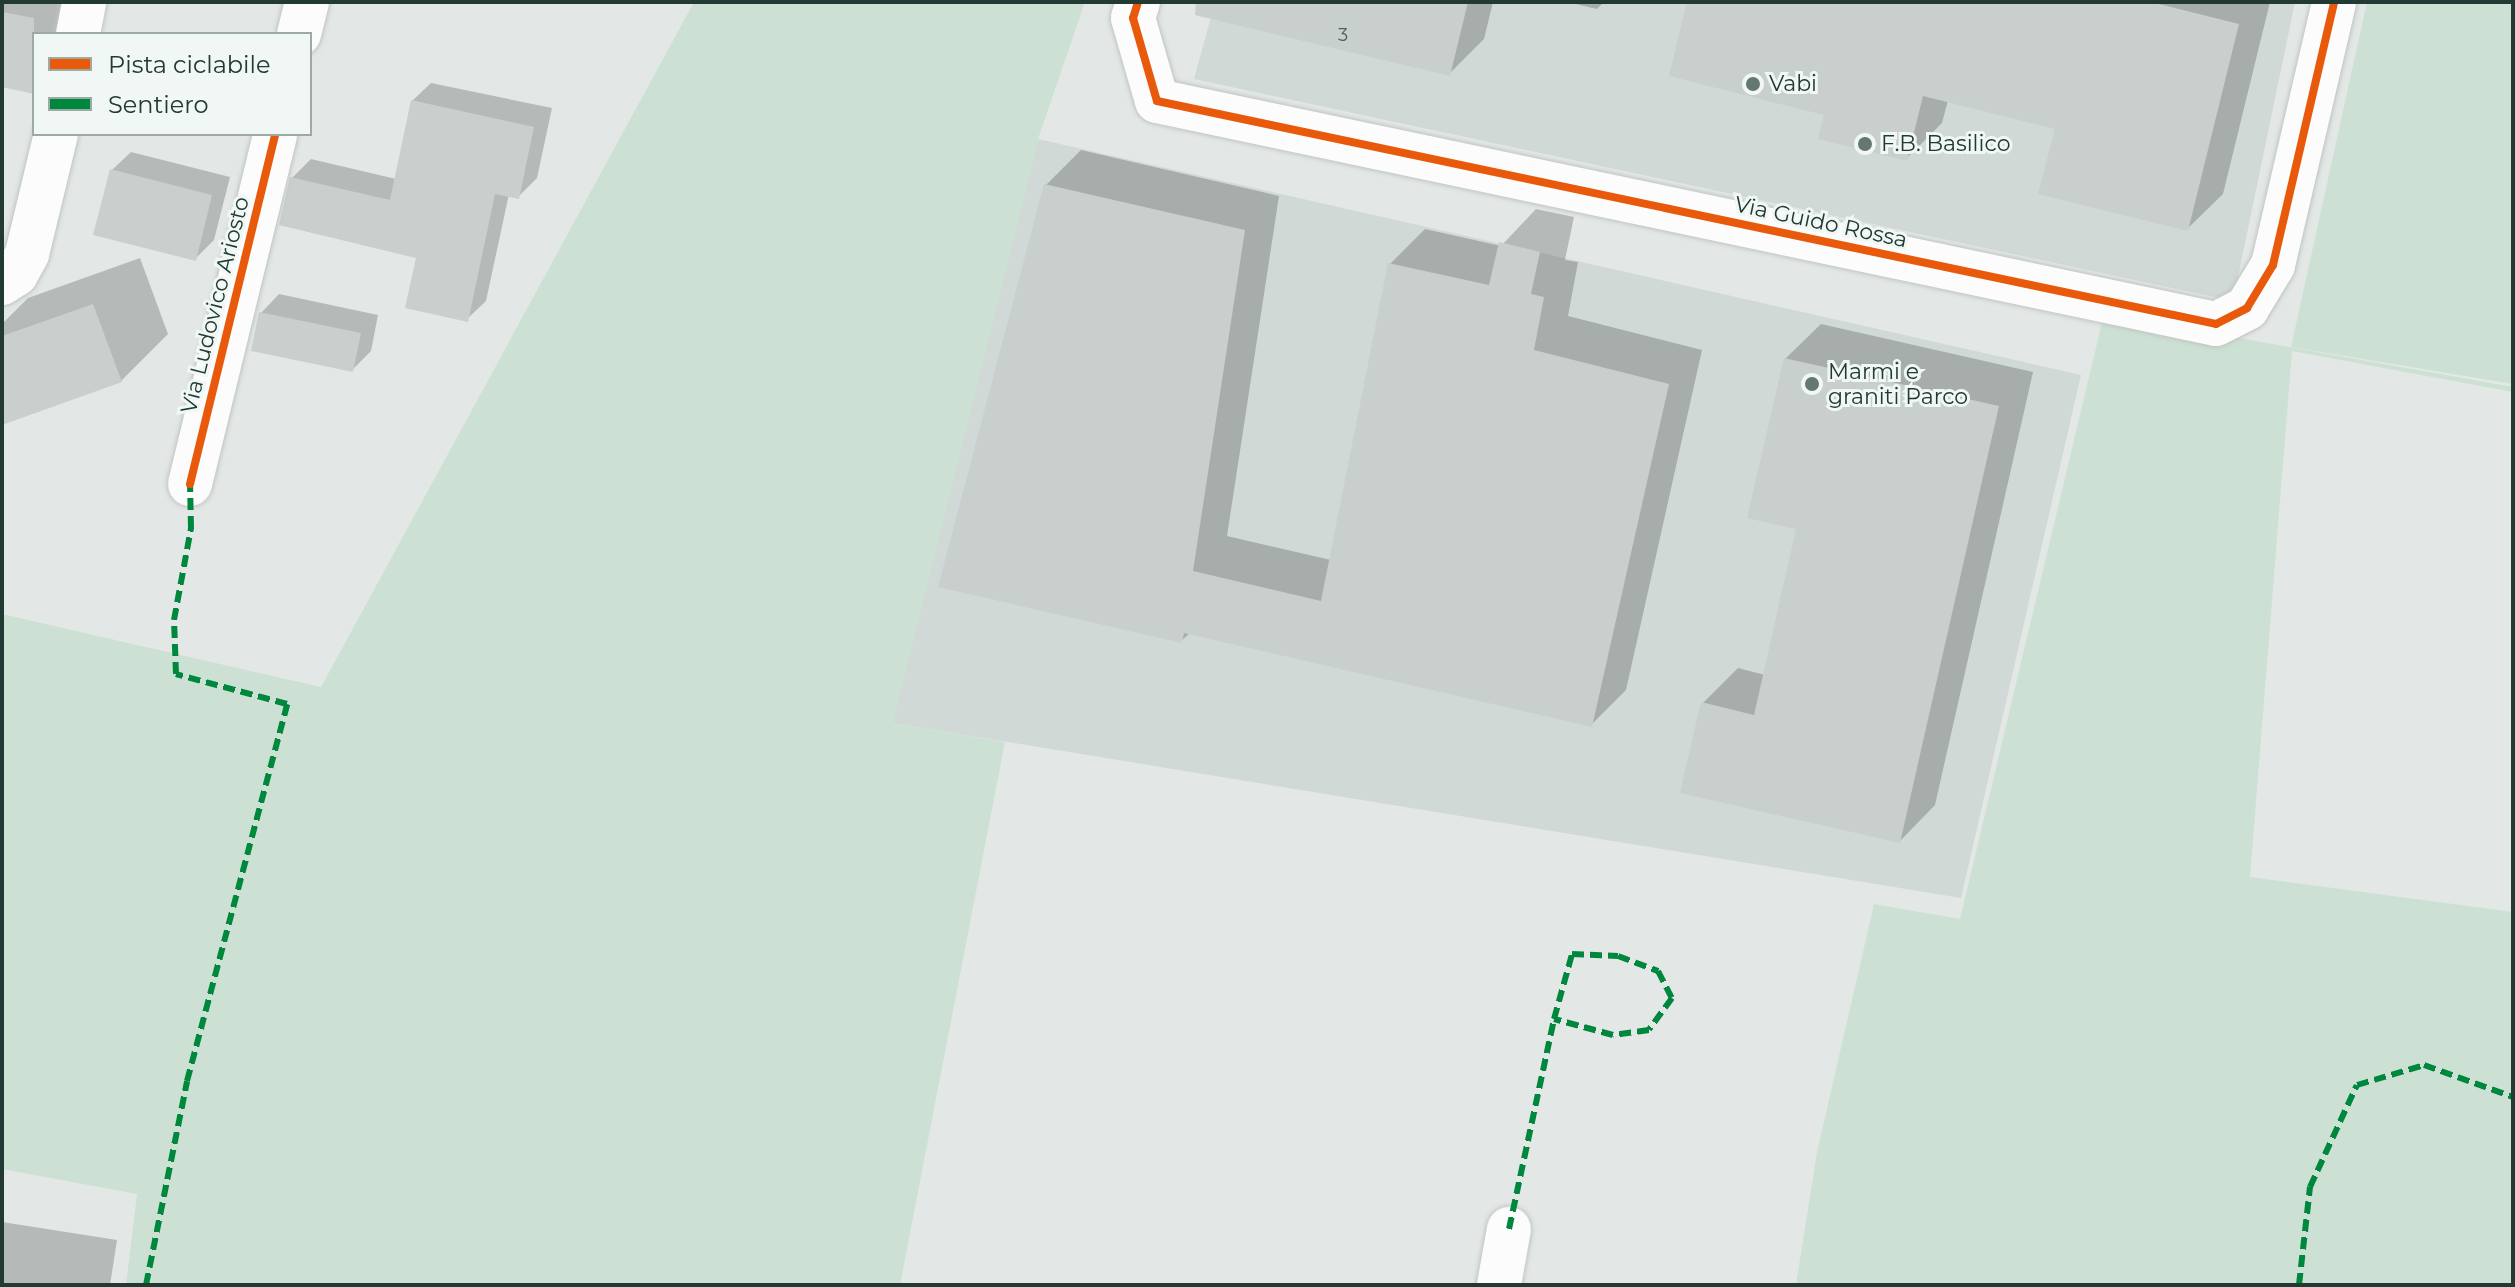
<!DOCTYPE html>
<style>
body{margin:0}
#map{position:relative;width:2515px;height:1287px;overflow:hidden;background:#e3e8e6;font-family:Montserrat,sans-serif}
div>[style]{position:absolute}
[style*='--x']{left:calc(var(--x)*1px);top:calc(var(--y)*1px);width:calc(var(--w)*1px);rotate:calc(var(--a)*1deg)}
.built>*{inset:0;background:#d0d9d6}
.green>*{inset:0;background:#cce1d3}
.shadow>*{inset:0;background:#0003}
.building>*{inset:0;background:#c9cfcd}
.roads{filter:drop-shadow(0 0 2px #c0c5c3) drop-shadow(0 0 2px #c0c5c3)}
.minor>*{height:44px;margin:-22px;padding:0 22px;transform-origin:22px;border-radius:22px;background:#fbfcfb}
.quiet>*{height:6px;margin-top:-3px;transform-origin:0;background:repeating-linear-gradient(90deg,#00873e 0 12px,transparent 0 18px)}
.cycleway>*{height:8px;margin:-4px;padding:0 4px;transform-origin:4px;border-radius:4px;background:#e8590c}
.dots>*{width:22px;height:22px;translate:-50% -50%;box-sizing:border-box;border:4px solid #f0f7f4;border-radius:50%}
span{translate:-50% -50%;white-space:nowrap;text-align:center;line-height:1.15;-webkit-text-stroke:6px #f0f7f4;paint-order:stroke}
.number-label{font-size:18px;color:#4c605b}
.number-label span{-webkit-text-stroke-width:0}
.poi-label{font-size:22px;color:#213a34}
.left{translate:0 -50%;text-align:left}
.street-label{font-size:22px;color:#213a34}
.frame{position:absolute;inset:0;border:4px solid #213a34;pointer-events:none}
.legend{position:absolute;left:32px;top:32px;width:280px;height:104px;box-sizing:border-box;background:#f0f7f4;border:2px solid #9daba7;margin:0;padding:10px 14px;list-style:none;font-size:24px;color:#213a34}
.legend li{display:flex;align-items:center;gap:16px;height:40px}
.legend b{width:40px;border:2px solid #9daba7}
</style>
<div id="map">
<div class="built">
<i style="clip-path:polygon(1215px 2px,2295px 2px,2233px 301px,1194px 79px)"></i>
<i style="clip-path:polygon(1038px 139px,2081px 375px,1961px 898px,892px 723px)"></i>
</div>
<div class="green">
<i style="clip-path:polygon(694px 2px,1085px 2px,1038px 139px,892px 723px,1005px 742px,900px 1285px,126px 1285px,137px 1194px,2px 1169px,2px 614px,321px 687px)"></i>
<i style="clip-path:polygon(2367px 2px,2513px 2px,2513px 384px,2291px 347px)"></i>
<i style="clip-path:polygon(2104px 314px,2513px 387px,2513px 392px,2292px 351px,2250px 877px,2513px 912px,2513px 1285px,1796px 1285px,1817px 1152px,1874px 904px,1960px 919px)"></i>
</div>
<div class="shadow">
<i style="clip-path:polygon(2px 2px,63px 2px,60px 34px,34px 34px,34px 81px,2px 75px)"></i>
<i style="clip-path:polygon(1247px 2px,1493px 2px,1484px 39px,1449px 74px)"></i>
<i style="clip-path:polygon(1567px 2px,1604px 2px,1597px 9px)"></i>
<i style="clip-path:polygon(1689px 2px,2270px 2px,2223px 194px,2187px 229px,2057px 128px,1948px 100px,1942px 123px,1907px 158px,1827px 114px)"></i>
<i style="clip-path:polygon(431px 83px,552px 108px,537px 178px,518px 197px,509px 194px,486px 301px,467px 319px,418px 256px,292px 178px,311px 159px,396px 179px,412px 101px)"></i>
<i style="clip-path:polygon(1081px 150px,1279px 196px,1227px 536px,1331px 560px,1390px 264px,1425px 229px,1501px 246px,1536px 209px,1574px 217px,1565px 260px,1578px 262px,1568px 316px,1702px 350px,1626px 690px,1591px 725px,1190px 633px,1181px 641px,1046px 185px)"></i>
<i style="clip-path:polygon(131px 152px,230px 177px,214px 240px,195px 259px,112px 170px)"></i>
<i style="clip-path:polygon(140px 258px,168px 334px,121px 381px,2px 404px,2px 324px,28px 298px)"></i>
<i style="clip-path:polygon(279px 294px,378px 315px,371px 351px,352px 370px,261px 313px)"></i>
<i style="clip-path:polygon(1821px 324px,2033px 372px,1935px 805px,1900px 841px,1702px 704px,1738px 668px,1765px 675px,1799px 528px,1785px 359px)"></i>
<i style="clip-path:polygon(2px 1222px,117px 1240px,110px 1285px,2px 1285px)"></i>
</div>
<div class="building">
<i style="clip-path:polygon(1196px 2px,1468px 2px,1450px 76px,1195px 15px)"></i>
<i style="clip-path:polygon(1687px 2px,2151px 2px,2239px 24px,2188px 231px,2038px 194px,2055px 129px,1923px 96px,1907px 161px,1818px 139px,1824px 115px,1669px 76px)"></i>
<i style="clip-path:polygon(2px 12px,34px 18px,34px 94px,2px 87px)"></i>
<i style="clip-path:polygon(411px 100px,534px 127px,519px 199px,495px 194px,468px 322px,405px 308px,416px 258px,279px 225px,290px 177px,390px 200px)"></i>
<i style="clip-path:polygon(110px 169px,212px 195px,196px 261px,93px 235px)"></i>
<i style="clip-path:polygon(1044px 184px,1245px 230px,1193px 571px,1321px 601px,1388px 263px,1489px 285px,1499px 242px,1540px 252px,1531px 294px,1544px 297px,1534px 350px,1669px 384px,1592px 727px,1184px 633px,1182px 643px,938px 587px)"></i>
<i style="clip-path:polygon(93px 304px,122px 382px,2px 425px,2px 336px)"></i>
<i style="clip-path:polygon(259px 312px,361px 333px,353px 372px,251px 351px)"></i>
<i style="clip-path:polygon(1784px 358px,1999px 406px,1900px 843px,1680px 793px,1701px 702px,1754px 715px,1796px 529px,1747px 518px)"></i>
</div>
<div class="roads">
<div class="minor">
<i style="--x:1138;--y:2;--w:17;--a:107"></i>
<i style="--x:1133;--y:18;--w:86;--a:73.9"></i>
<i style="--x:1157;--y:101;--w:1082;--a:11.89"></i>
<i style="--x:2216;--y:324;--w:35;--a:-27"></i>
<i style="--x:2247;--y:308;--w:50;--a:-58.8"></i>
<i style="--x:2273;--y:265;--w:270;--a:-76.9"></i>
<i style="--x:78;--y:34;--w:33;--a:-79"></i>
<i style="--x:299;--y:34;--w:33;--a:-76"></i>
<i style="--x:2;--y:283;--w:17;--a:-33"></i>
<i style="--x:16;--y:274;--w:23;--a:-61"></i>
<i style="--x:27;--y:254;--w:123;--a:-76.4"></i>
<i style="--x:190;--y:484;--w:360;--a:-76.3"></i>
<i style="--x:1499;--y:1285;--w:57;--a:-79.9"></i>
</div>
</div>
<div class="quiet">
<i style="--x:1509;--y:1229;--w:215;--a:-77.9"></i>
<i style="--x:1554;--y:1019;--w:67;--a:-74.5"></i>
<i style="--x:1572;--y:954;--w:46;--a:2.5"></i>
<i style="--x:1618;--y:956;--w:43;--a:20.6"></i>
<i style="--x:1658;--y:971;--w:30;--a:63"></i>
<i style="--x:1672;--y:998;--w:39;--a:126"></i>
<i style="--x:1649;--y:1030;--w:36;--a:172"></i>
<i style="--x:1613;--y:1035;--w:61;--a:-164.8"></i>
<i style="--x:146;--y:1285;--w:208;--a:-78.6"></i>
<i style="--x:187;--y:1081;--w:390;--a:-75.1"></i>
<i style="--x:287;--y:704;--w:115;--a:-164.9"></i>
<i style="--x:176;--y:674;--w:54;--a:-92.1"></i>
<i style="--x:174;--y:620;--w:94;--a:-79.5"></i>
<i style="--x:191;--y:528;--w:44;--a:-91.3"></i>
<i style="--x:2299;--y:1285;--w:99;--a:-83.6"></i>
<i style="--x:2310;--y:1187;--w:112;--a:-65.3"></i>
<i style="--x:2357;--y:1085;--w:70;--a:-16.6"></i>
<i style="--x:2424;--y:1065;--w:95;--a:19.8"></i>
</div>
<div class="cycleway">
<i style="--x:1138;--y:2;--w:17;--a:107"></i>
<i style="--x:1133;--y:18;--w:86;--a:73.9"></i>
<i style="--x:1157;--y:101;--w:1082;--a:11.89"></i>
<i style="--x:2216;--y:324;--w:35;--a:-27"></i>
<i style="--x:2247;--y:308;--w:50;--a:-58.8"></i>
<i style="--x:2273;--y:265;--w:270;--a:-76.9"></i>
<i style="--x:190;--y:484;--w:360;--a:-76.3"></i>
</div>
<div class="dots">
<i style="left:1753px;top:84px;background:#657772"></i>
<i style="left:1865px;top:144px;background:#657772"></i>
<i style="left:1812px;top:384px;background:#657772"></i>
</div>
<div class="number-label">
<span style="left:1343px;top:35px">3</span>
</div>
<div class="poi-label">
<span class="left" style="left:1769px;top:84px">Vabi</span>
<span class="left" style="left:1881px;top:144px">F.B. Basilico</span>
<span class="left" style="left:1828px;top:384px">Marmi e<br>graniti Parco</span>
</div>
<div class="street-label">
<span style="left:1821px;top:222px;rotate:12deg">Via Guido Rossa</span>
<span style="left:215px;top:305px;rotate:-76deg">Via Ludovico Ariosto</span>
</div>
<div class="frame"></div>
<ul class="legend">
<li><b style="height:10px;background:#e8590c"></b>Pista ciclabile</li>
<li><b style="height:10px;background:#00873e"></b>Sentiero</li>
</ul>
</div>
